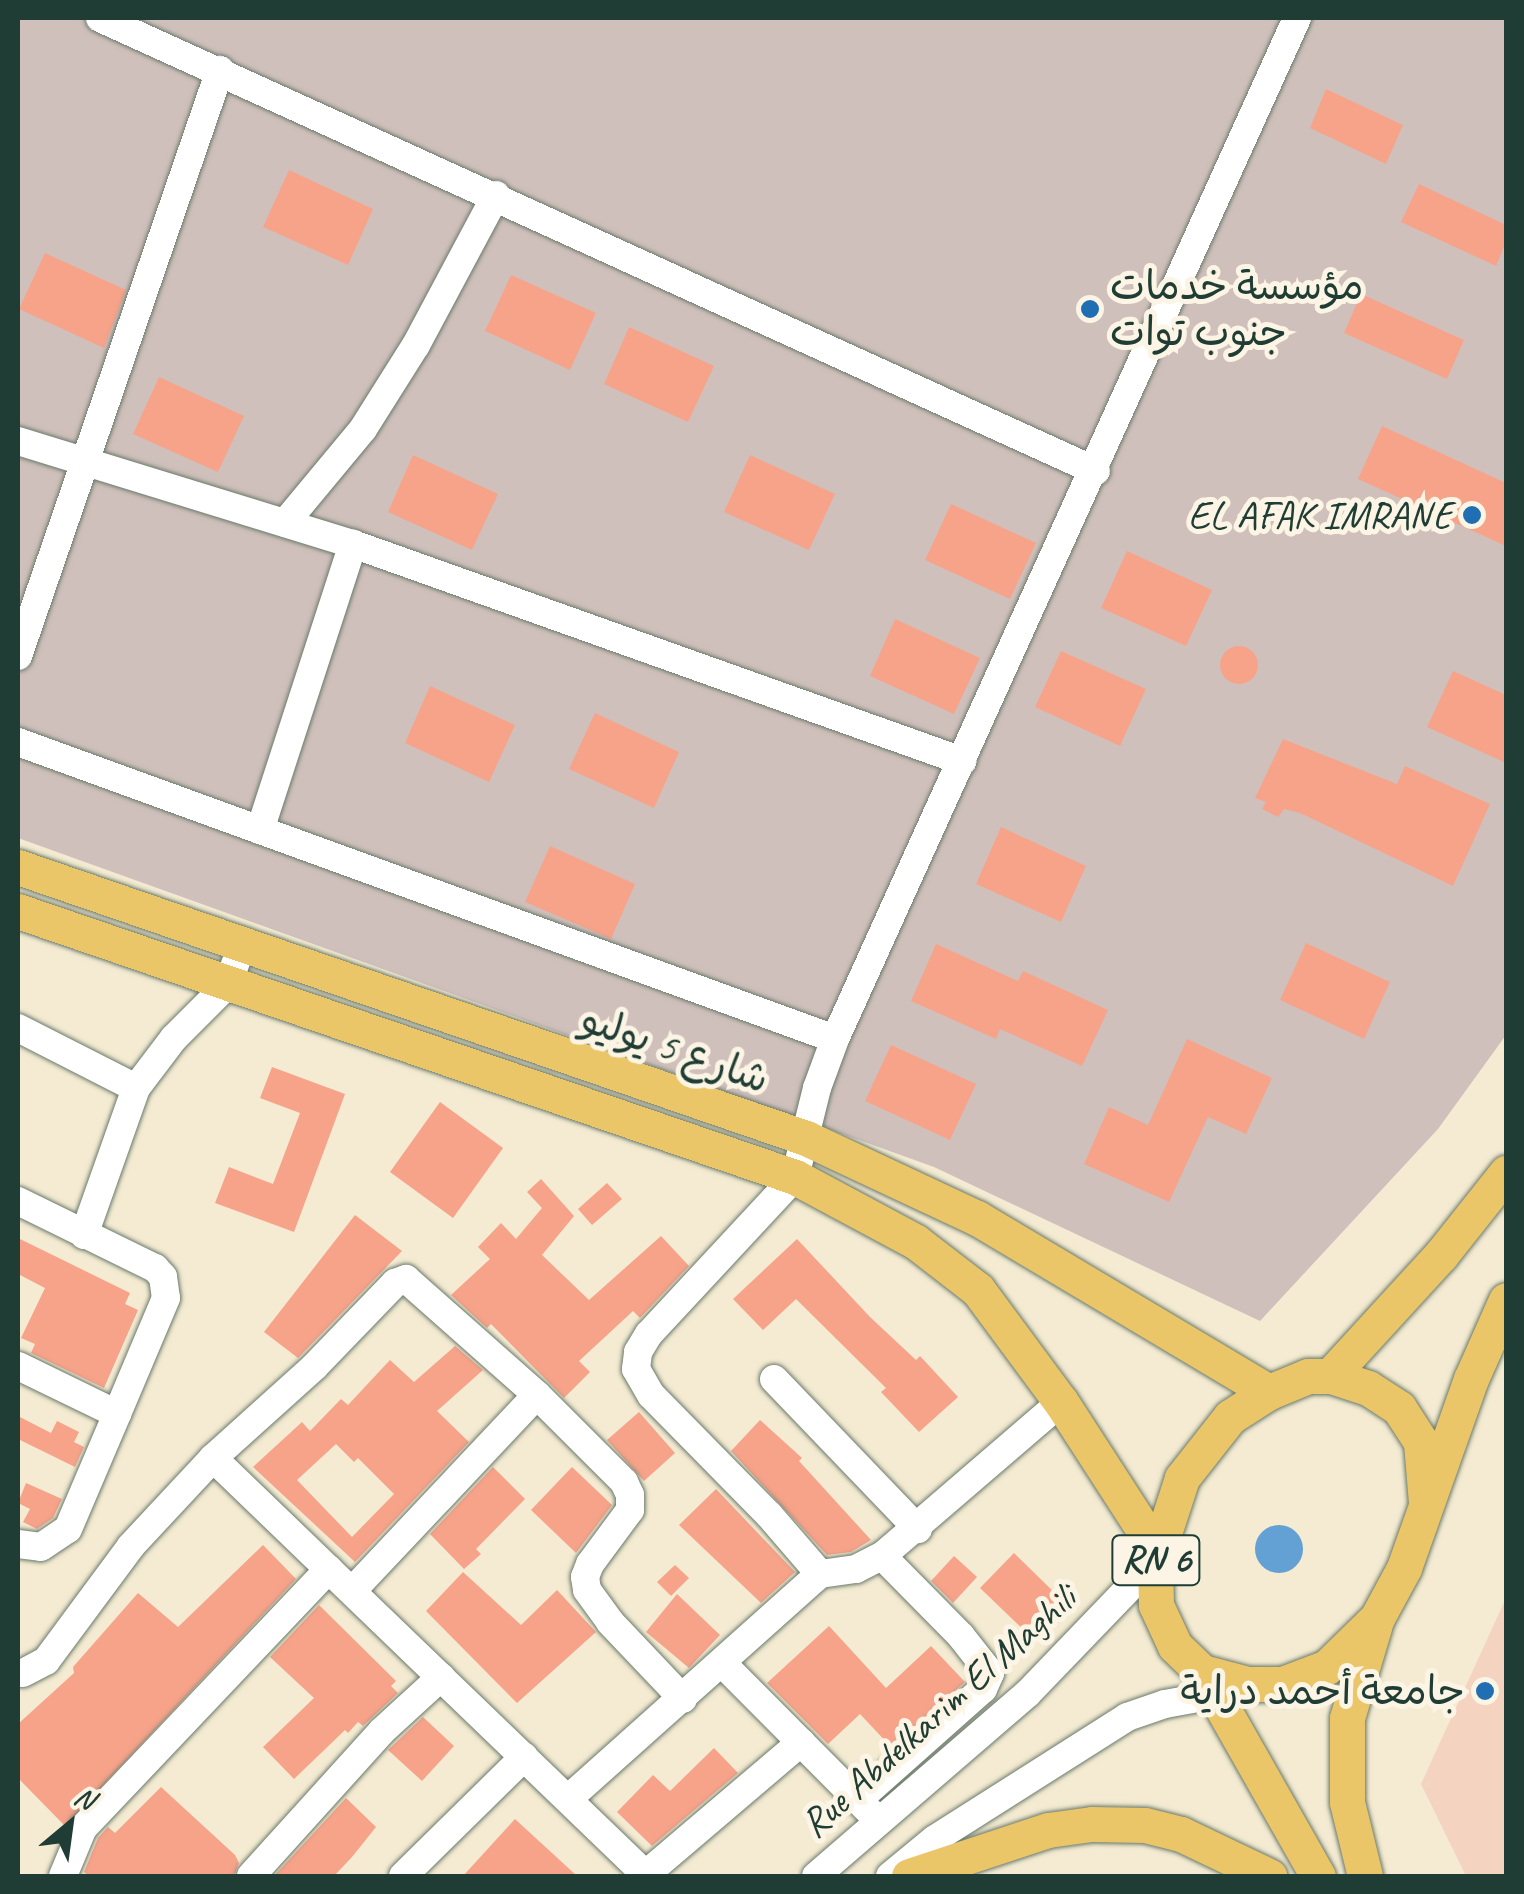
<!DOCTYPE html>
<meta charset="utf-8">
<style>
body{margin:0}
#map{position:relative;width:1524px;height:1894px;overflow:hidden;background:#f4ebd2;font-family:Caveat,"Playpen Sans Arabic",sans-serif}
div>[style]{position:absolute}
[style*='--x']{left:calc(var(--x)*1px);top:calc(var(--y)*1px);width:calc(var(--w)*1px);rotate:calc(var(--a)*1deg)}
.built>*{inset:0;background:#f4d3c1}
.industrial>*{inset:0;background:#d0c0bc}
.water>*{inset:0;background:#63a1d4}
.round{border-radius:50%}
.building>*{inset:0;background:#f6a38a}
.roads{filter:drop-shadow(0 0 2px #6a7a6b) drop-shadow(0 0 2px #6a7a6b)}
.minor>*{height:28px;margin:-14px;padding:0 14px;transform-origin:14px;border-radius:14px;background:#fff}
.major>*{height:35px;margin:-17.5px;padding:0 17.5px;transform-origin:17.5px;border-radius:17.5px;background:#eac669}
.dots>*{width:28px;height:28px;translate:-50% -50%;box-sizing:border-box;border:5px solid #fcf5e5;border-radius:50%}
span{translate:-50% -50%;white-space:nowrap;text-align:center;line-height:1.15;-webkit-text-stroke:10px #fcf5e5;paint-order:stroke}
.shield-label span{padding:2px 8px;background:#fcf5e5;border:2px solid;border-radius:8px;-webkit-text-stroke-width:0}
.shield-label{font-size:38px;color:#1f3d34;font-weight:700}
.poi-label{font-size:40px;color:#1f3d34}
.left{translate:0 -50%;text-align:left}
.right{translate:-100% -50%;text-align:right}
.street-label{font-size:40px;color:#1f3d34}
.frame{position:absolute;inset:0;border:20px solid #1f3d34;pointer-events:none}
.north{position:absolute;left:20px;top:1774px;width:100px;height:100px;-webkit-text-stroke:8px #fcf5e5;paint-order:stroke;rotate:29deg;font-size:28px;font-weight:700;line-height:40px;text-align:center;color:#1f3d34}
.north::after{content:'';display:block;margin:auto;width:35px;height:45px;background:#1f3d34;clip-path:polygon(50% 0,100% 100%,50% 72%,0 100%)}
</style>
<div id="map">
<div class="built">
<i style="clip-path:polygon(1506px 1598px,1506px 1876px,1466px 1876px,1421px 1784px)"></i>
</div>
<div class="industrial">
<i style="clip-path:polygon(18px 18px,1506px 18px,1506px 1035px,1438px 1129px,1260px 1321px,934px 1167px,18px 838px)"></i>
</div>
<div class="water">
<i class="round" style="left:1255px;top:1525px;width:48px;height:48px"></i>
</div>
<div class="building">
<i style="clip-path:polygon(1326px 89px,1403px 125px,1386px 164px,1310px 128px)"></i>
<i style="clip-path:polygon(289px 170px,373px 209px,348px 265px,263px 227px)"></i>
<i style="clip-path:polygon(1419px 184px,1506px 225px,1506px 242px,1496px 266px,1401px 222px)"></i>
<i style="clip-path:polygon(45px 253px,126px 290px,104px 348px,19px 309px)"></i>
<i style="clip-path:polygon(511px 275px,596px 313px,570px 370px,485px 331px)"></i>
<i style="clip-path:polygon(1361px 294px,1464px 340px,1447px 379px,1344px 333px)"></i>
<i style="clip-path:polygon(629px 327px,714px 366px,688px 422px,604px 384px)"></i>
<i style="clip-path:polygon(159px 377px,244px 416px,218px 472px,133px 434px)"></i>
<i style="clip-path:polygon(1382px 426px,1506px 483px,1506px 546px,1358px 479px)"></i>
<i style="clip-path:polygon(413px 455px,498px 494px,472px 550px,388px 512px)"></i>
<i style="clip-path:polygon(750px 455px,835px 494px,809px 550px,724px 512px)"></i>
<i style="clip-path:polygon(951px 504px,1036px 543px,1010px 599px,925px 560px)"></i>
<i style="clip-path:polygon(1127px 551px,1212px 590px,1186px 646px,1101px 608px)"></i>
<i style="clip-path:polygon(895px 619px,980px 658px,954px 714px,870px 676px)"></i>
<i class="round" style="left:1220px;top:646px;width:38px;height:38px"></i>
<i style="clip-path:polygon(1061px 651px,1146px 689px,1120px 746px,1035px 707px)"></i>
<i style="clip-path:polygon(1453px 671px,1506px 695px,1506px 763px,1427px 727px)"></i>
<i style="clip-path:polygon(430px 686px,515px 725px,489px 782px,405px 743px)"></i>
<i style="clip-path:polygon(595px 713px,679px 752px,654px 808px,569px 769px)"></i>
<i style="clip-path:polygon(1283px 739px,1397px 784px,1405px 766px,1490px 804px,1453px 886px,1300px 813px,1284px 809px,1278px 817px,1262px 809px,1266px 802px,1255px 798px)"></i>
<i style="clip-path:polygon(1001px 827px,1086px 866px,1061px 922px,976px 884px)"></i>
<i style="clip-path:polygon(550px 846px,635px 884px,611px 939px,525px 902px)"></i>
<i style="clip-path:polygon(1306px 943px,1390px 982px,1364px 1039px,1280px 1000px)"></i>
<i style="clip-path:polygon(936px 944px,1018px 981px,1023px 971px,1108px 1010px,1082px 1066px,1000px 1029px,996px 1039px,911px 1001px)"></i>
<i style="clip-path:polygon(1187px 1039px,1272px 1078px,1246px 1134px,1208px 1117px,1169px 1202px,1084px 1164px,1109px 1107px,1148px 1125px)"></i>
<i style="clip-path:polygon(891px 1045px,976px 1084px,950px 1140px,865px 1101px)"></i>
<i style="clip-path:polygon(272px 1067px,345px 1094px,294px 1232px,215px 1203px,229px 1167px,273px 1184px,300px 1113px,260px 1098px)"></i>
<i style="clip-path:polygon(440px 1102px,503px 1148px,453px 1218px,390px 1172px)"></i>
<i style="clip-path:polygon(541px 1179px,574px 1216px,542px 1255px,589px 1300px,661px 1236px,689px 1266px,640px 1318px,633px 1311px,579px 1361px,590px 1372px,564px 1398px,491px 1324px,487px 1328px,451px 1295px,490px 1259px,478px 1247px,501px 1223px,516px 1239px,542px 1208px,527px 1192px)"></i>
<i style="clip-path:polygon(607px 1183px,622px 1199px,592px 1225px,578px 1209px)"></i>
<i style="clip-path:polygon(355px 1215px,402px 1251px,298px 1358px,264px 1332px)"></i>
<i style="clip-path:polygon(18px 1238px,130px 1293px,125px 1304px,138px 1310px,104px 1388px,31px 1353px,35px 1344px,21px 1338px,45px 1288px,18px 1274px)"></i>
<i style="clip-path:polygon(797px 1239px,870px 1317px,916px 1360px,920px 1356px,958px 1397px,919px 1432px,881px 1392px,886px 1388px,796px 1299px,763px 1330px,733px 1299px)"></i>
<i style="clip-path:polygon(evenodd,455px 1346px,483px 1370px,437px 1411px,469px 1442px,355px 1562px,253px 1467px,302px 1422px,310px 1431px,341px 1399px,348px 1405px,390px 1360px,414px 1382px,455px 1346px,336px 1444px,354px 1462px,358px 1458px,394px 1494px,352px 1537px,297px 1480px,336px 1444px)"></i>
<i style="clip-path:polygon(639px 1412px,675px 1453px,644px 1481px,607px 1440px)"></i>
<i style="clip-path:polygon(18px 1416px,51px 1433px,57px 1421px,79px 1432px,74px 1442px,84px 1447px,75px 1467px,18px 1439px)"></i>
<i style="clip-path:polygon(760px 1420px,802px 1458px,799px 1461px,871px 1540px,851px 1552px,827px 1555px,731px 1451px)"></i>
<i style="clip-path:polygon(493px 1467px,525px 1499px,476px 1549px,481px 1554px,464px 1569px,430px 1534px)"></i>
<i style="clip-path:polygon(572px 1467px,612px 1505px,576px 1553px,531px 1510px)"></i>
<i style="clip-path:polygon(26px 1483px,62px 1499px,53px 1518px,37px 1529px,23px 1522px,30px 1509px,18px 1503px)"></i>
<i style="clip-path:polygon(716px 1489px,795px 1572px,761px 1603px,679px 1525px)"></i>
<i style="clip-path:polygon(263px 1545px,296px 1579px,65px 1826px,18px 1778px,18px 1724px,74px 1673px,73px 1667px,138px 1593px,178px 1627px)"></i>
<i style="clip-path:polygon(1014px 1553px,1061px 1599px,1027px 1633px,980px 1588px)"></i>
<i style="clip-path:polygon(954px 1556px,977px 1577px,953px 1603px,931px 1581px)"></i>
<i style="clip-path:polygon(675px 1565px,689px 1578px,671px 1596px,657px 1582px)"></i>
<i style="clip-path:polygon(463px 1572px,521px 1625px,557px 1590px,596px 1632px,517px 1703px,426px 1611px)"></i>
<i style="clip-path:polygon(677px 1594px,720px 1635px,689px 1668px,646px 1632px)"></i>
<i style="clip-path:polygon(319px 1605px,396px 1681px,391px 1686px,398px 1693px,363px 1726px,358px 1722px,348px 1733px,345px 1730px,294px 1779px,263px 1747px,314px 1698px,270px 1657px)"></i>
<i style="clip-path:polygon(829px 1626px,886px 1688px,931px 1646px,965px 1682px,891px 1747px,860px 1714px,828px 1744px,767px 1683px)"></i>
<i style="clip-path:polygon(423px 1717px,454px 1746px,422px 1781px,388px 1750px)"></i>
<i style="clip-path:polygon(714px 1748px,738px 1773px,652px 1846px,617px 1812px,653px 1775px,670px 1791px)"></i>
<i style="clip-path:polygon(161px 1787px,235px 1855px,239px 1863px,234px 1876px,88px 1876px,84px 1872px,98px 1838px,108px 1827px,115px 1833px)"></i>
<i style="clip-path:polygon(346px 1798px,376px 1827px,352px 1857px,334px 1876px,274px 1876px)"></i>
<i style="clip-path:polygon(515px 1819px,577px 1876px,463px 1876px)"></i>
</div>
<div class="roads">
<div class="minor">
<i style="--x:100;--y:18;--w:1094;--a:24.46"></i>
<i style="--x:18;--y:441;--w:350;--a:17.1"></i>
<i style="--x:353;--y:544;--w:647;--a:19.61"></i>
<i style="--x:285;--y:523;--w:122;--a:-50.3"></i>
<i style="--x:363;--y:429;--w:99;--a:-57.8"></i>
<i style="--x:416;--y:345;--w:170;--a:-61.9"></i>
<i style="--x:18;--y:656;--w:620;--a:-70.98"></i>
<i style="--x:18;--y:742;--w:869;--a:19.98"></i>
<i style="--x:260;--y:830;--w:301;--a:-72"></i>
<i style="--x:18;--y:1028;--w:132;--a:27"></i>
<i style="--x:18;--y:1201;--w:153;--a:26.1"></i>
<i style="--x:155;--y:1268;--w:12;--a:48"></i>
<i style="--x:163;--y:1277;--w:21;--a:82"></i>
<i style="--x:166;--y:1298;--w:126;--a:112.9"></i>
<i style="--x:117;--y:1414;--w:110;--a:-154.1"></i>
<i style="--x:84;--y:1235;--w:156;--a:-70.5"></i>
<i style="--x:136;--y:1088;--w:63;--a:-52.8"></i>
<i style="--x:174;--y:1038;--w:76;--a:-45"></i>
<i style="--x:228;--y:984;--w:41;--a:-70.3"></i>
<i style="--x:774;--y:1379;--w:208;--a:46.2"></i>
<i style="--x:213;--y:1458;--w:603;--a:43.92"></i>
<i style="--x:18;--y:1544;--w:23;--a:7"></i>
<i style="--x:41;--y:1547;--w:32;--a:-34"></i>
<i style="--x:68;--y:1529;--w:125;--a:-66.9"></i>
<i style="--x:820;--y:1574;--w:78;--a:-130.8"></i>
<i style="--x:769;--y:1515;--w:168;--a:-134.5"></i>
<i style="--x:651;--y:1395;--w:30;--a:-120"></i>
<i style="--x:636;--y:1369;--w:17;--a:-83"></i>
<i style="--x:638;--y:1352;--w:21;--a:-59"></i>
<i style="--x:649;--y:1334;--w:214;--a:-47.1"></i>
<i style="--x:795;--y:1177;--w:92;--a:-76.1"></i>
<i style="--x:817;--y:1088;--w:52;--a:-69.8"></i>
<i style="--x:835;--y:1039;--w:1121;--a:-65.65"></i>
<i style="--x:353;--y:1590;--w:268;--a:-46.7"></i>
<i style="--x:723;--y:1664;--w:210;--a:45.2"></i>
<i style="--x:23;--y:1673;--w:26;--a:-28"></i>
<i style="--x:46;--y:1661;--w:143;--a:-53.5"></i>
<i style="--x:131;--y:1546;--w:120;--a:-47"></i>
<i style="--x:213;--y:1458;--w:136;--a:-42"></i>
<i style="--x:314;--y:1367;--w:117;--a:-46"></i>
<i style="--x:395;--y:1283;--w:12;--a:-20"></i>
<i style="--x:406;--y:1279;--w:175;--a:41.5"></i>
<i style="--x:537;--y:1395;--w:123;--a:45"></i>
<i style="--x:624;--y:1482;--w:14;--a:65"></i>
<i style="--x:630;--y:1495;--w:15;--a:90"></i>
<i style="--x:630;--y:1510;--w:67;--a:126.5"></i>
<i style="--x:590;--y:1564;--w:14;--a:111"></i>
<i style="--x:585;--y:1577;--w:13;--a:81"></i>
<i style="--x:587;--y:1590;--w:39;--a:54"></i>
<i style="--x:610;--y:1622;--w:106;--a:46.5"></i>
<i style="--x:568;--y:1799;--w:329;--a:-41.8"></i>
<i style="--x:813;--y:1580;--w:9;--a:-41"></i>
<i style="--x:820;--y:1574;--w:36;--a:-8"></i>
<i style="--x:856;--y:1569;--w:29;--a:-27"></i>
<i style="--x:882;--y:1556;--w:236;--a:-40.7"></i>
<i style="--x:859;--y:1799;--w:166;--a:-41.6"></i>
<i style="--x:983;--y:1689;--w:17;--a:-66"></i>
<i style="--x:990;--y:1673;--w:47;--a:-128.1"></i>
<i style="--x:961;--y:1636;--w:112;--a:-134.6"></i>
<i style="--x:645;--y:1875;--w:205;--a:-40.4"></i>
<i style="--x:63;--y:1876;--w:52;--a:-67.4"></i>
<i style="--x:83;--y:1828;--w:357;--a:-46.5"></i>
<i style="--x:251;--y:1876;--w:195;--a:-47.9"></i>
<i style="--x:382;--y:1731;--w:80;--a:-42.5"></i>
<i style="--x:403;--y:1876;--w:170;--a:-44.5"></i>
<i style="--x:816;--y:1876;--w:280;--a:-40.8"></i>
<i style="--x:1028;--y:1693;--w:183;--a:-46.1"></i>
<i style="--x:890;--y:1876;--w:58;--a:-39.4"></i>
<i style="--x:935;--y:1839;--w:227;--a:-32.4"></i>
<i style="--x:1127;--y:1717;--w:40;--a:-18.9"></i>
<i style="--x:1165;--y:1704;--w:67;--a:-10.3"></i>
</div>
<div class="major">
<i style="--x:18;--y:867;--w:833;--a:18.98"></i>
<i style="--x:806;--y:1138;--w:189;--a:25.1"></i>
<i style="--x:977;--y:1218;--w:340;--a:30.8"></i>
<i style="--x:18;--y:911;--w:821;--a:18.9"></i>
<i style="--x:795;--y:1177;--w:137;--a:28.2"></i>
<i style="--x:916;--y:1242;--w:78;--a:37.7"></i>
<i style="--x:978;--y:1290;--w:139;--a:53.5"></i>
<i style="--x:1061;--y:1402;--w:179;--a:57.1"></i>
<i style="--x:1330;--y:1376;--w:164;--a:-47.5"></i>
<i style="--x:1441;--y:1255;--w:105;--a:-51.6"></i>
<i style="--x:1426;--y:1503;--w:61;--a:-94.7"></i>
<i style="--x:1421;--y:1442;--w:40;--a:-122.9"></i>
<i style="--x:1399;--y:1408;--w:37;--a:-147"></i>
<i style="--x:1368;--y:1388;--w:40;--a:-162"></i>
<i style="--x:1330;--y:1376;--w:22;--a:180"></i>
<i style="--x:1308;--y:1376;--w:42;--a:157.7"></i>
<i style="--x:1269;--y:1392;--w:46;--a:147.3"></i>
<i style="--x:1230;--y:1417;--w:78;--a:128.2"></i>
<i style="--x:1182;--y:1478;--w:87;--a:108"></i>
<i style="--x:1155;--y:1561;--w:44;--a:88.7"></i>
<i style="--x:1156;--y:1605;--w:45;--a:65.1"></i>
<i style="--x:1175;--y:1646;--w:37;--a:44"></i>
<i style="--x:1202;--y:1672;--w:48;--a:14.6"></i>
<i style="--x:1248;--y:1684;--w:34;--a:0"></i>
<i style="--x:1282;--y:1684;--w:48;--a:-20.7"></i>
<i style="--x:1327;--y:1667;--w:70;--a:-44.4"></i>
<i style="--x:1377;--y:1618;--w:57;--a:-61.6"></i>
<i style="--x:1404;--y:1568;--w:201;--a:-70.5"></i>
<i style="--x:1471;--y:1379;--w:86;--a:-66.1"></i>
<i style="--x:1202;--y:1672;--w:235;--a:60.4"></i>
<i style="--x:909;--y:1876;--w:146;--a:-18.3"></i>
<i style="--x:1048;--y:1830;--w:44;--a:-7.8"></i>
<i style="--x:1092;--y:1824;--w:53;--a:1.1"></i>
<i style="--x:1145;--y:1825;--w:37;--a:14"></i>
<i style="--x:1181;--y:1834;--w:98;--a:25.5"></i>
<i style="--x:1365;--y:1876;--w:76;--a:-103.7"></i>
<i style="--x:1347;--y:1802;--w:84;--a:-90"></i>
<i style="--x:1347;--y:1718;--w:98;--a:-73.4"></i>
</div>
</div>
<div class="dots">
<i style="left:1090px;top:309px;background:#1f6fb2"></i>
<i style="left:1472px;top:515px;background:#1f6fb2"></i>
<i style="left:1485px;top:1691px;background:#1f6fb2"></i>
</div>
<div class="shield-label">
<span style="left:1156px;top:1560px">RN 6</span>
</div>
<div class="poi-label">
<span class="left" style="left:1110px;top:309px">مؤسسة خدمات<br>جنوب توات</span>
<span class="right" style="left:1452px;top:515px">EL AFAK IMRANE</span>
<span class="right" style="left:1465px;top:1691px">جامعة أحمد دراية</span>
</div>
<div class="street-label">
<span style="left:675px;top:1049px;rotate:19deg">شارع 5 يوليو</span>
<span style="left:938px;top:1711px;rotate:-42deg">Rue Abdelkarim El Maghili</span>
</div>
<div class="frame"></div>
<div class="north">N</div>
</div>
